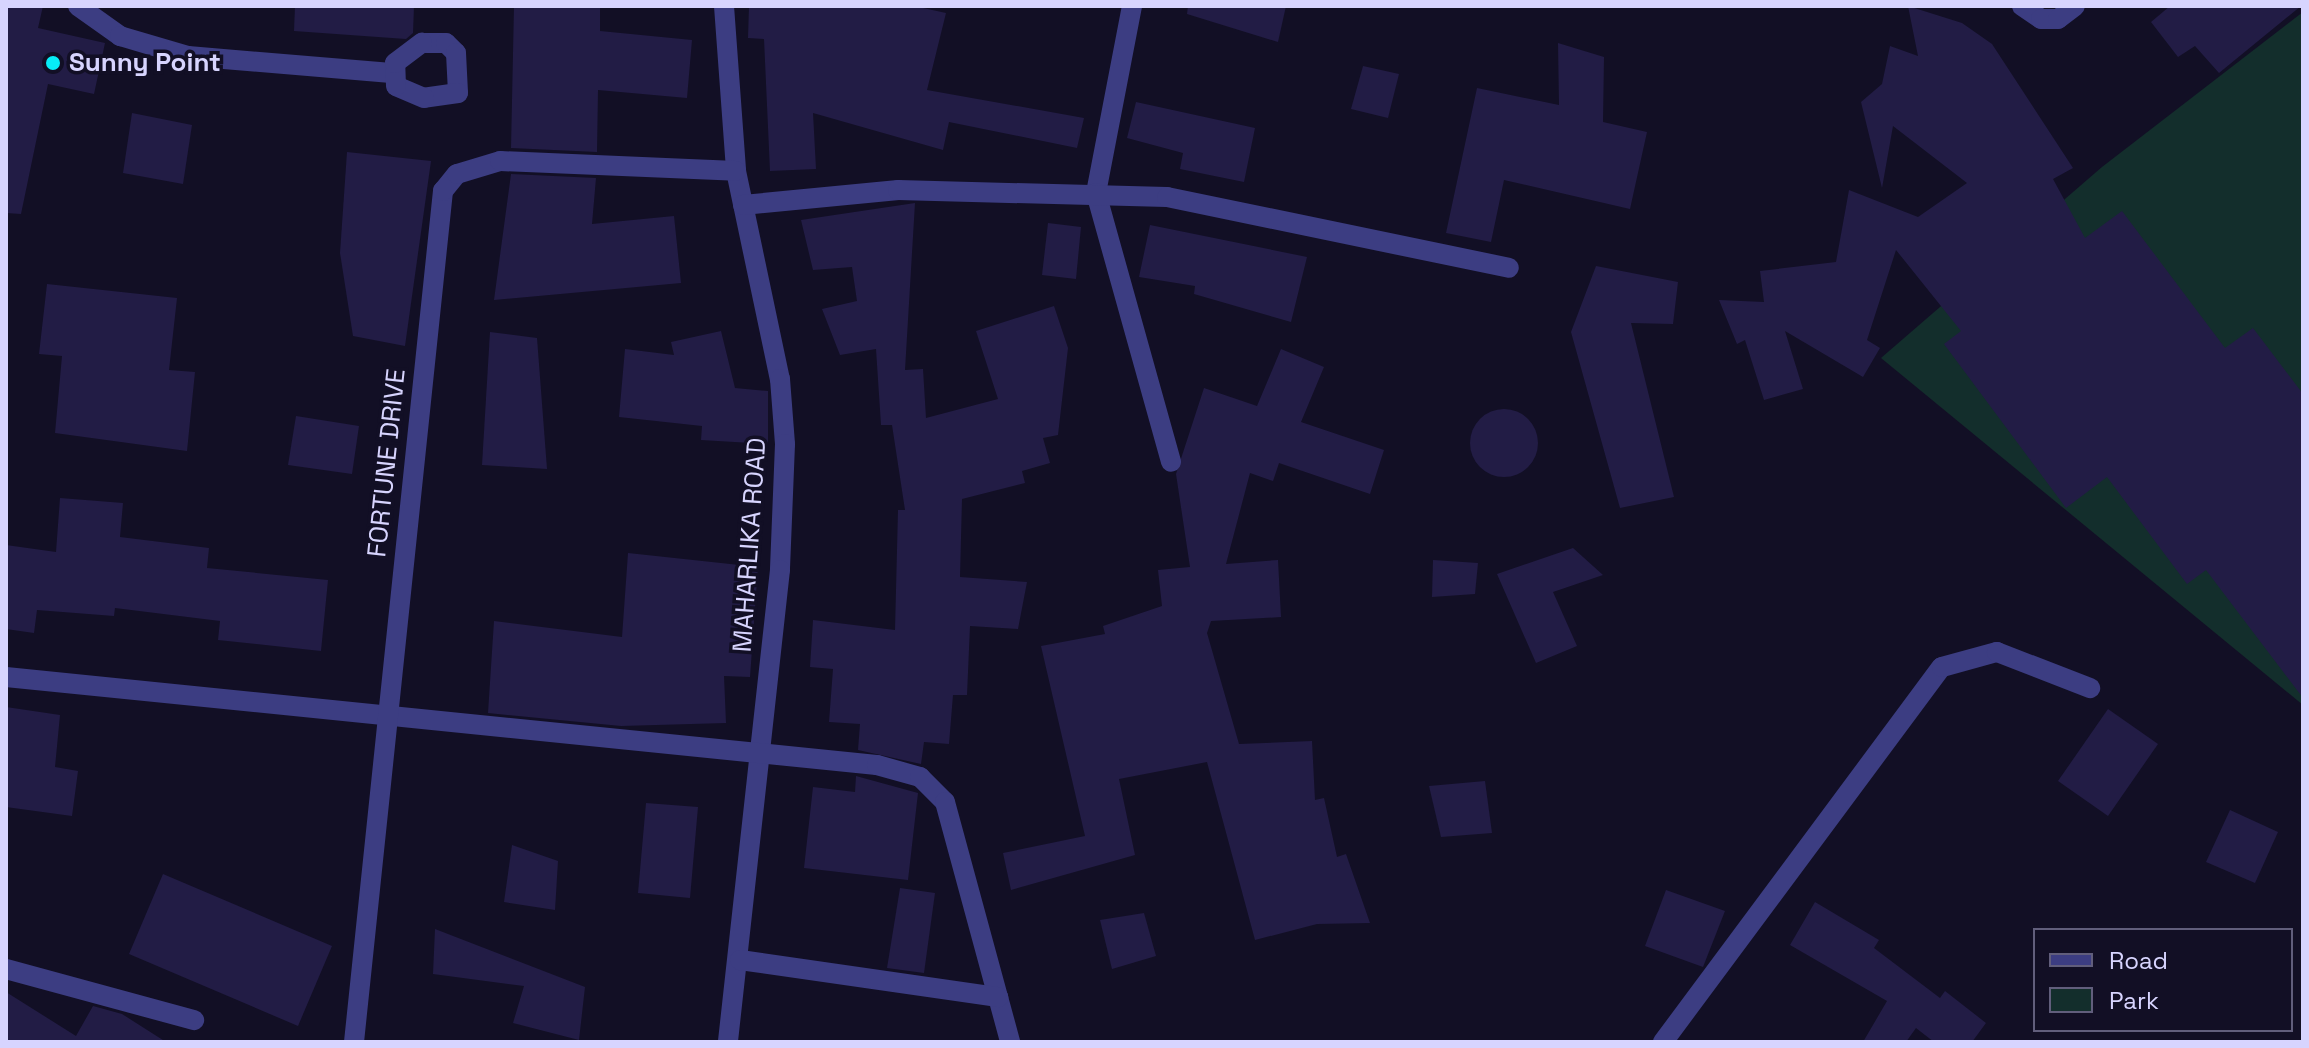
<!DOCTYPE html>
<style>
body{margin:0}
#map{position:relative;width:2309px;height:1048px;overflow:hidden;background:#120f25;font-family:"Space Grotesk",sans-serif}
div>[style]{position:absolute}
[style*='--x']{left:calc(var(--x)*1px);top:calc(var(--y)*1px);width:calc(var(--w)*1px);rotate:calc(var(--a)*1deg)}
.green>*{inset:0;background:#132e2c}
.building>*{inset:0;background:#221c45}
.round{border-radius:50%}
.minor>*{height:20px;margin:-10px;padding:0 10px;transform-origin:10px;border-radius:10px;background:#3c3d82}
.dots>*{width:22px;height:22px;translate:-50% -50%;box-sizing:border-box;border:4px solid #120f25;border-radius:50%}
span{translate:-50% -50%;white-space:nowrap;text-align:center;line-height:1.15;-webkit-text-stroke:7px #120f25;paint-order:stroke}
.poi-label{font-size:26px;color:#d7d4fe;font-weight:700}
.left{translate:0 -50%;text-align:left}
.street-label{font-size:26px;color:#d7d4fe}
.frame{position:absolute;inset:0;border:8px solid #d7d4fe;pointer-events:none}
.legend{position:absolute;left:2033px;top:928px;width:260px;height:104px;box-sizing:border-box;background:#120f25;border:2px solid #615e7c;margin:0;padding:10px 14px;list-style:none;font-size:24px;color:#d7d4fe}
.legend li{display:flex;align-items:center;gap:16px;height:40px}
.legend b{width:40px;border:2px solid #615e7c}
</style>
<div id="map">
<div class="green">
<i style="clip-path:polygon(2303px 12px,2303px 705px,1881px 358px,2102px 167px)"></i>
</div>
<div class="building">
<i style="clip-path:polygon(6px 6px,43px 6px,38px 28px,105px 43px,94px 94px,48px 84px,21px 214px,6px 213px)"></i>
<i style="clip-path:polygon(295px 6px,414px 6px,413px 33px,406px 39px,294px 31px)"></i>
<i style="clip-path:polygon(514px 6px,600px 6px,600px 31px,692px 40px,687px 98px,598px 90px,597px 152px,511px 148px)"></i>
<i style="clip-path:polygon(749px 6px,914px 6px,946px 13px,927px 90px,1084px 118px,1077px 148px,949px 122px,943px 150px,813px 113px,816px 169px,770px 171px,764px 39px,748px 38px)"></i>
<i style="clip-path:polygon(1188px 6px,1286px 6px,1278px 42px,1187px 14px)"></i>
<i style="clip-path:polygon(1908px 6px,1962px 23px,1992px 44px,2073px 168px,2053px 179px,2085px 238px,2122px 211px,2225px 348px,2253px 328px,2303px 394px,2303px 698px,2206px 570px,2187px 584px,2107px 477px,2066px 508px,1944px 344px,1961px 331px,1896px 250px,1867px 340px,1880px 348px,1863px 377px,1785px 331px,1803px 389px,1764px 400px,1745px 340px,1737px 344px,1719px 300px,1764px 302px,1760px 271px,1836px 262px,1849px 190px,1918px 217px,1967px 183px,1893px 126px,1882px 188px,1861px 102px,1882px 84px,1890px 46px,1918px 56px)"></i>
<i style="clip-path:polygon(2170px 6px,2301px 6px,2219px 73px,2195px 46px,2178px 57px,2151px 22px)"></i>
<i style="clip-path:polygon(1558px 43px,1604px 57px,1603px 122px,1647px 132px,1630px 209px,1504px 180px,1491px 242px,1446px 233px,1477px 88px,1559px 105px)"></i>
<i style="clip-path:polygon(1363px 66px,1399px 74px,1388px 118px,1351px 109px)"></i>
<i style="clip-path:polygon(1136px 102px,1255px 128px,1244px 182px,1180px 169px,1183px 153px,1127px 138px)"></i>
<i style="clip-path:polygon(132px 113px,192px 125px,183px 184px,123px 173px)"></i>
<i style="clip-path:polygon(347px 152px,431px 161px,405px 346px,353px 336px,340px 253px)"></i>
<i style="clip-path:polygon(511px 174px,596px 178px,592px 224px,674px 216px,681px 283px,494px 300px)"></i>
<i style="clip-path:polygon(915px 203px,905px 370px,923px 369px,926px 418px,998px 399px,976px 331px,1054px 306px,1068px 348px,1058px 435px,1043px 438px,1050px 463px,1022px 471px,1025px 483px,962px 499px,960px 577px,1027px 582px,1018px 629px,970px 626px,967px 695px,953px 695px,949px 744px,924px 742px,921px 764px,858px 750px,860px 724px,829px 722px,833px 669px,810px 667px,813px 620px,895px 630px,898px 510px,905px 510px,892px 425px,881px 425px,876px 349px,840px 355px,822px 309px,857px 301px,852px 267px,813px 270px,801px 220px)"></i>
<i style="clip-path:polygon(1048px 223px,1081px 227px,1076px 279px,1042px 275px)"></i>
<i style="clip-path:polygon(1150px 225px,1307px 257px,1291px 322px,1194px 294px,1195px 286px,1139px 277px)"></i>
<i style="clip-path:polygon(1596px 266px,1678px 282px,1673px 324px,1631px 323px,1674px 497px,1620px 508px,1571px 332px)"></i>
<i style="clip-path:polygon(47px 284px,177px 298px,169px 370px,195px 372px,187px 451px,55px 433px,62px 356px,39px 354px)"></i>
<i style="clip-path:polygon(721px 331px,735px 388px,768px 391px,768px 444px,701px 440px,702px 426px,619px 417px,625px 349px,674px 355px,671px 342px)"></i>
<i style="clip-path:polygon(490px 332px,537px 338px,547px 469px,482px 465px)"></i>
<i style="clip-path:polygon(1281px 349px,1324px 367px,1301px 422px,1384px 450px,1370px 494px,1279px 463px,1273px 481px,1250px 473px,1226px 564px,1278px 560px,1281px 617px,1211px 621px,1207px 633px,1239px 744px,1312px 741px,1315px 800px,1324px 798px,1337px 857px,1346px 854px,1370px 923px,1317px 924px,1255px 940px,1207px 762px,1119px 779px,1135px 855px,1011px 890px,1003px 853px,1085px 836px,1041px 646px,1105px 634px,1103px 626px,1162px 606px,1158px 570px,1190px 567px,1176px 474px,1204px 388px,1257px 406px)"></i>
<i class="round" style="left:1470px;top:409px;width:68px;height:68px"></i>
<i style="clip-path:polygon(296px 416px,359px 426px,352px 474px,288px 465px)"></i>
<i style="clip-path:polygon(60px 498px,123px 503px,120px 537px,209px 548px,207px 568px,328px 580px,321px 651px,218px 640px,220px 621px,115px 608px,114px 616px,37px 610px,34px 633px,6px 629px,6px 545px,56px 552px)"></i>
<i style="clip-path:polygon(1573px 548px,1603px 575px,1553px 592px,1577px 646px,1536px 663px,1497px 574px)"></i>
<i style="clip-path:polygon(628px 553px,758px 567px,750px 677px,724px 676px,726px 723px,621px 726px,488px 713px,494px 621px,622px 637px)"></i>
<i style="clip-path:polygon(1433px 560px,1478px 563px,1475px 594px,1432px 597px)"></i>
<i style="clip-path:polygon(6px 707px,60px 715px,55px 767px,78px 771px,72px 816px,6px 807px)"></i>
<i style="clip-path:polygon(2108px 709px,2158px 744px,2108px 816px,2058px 781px)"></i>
<i style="clip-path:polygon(856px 776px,918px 793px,908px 880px,804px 868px,813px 787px,855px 792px)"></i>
<i style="clip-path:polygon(1485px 781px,1492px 833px,1441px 837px,1429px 786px)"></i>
<i style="clip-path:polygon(646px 803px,698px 807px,690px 898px,638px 893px)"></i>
<i style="clip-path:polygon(2230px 810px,2278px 832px,2255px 883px,2206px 862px)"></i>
<i style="clip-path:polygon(512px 845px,558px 861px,555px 910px,504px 902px)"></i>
<i style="clip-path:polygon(163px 874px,332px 946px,298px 1026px,129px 954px)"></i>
<i style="clip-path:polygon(900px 888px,935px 893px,924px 973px,887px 968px)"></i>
<i style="clip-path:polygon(1666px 890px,1725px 911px,1703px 967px,1645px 946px)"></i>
<i style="clip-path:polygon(1815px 902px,1879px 940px,1874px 948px,1940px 998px,1945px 991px,1986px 1023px,1972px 1042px,1934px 1042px,1916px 1028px,1906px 1042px,1863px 1042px,1887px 1001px,1790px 945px)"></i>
<i style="clip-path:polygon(1144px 913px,1156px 956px,1112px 969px,1100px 920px)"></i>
<i style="clip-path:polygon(435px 929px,585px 987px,579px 1040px,513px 1023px,524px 986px,433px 974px)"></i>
<i style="clip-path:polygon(6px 992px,76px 1036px,93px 1006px,122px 1014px,166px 1042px,6px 1042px)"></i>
</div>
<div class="minor">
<i style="--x:78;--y:6;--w:52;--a:35.5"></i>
<i style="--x:120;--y:36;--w:71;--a:16.4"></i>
<i style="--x:188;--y:56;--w:204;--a:4.8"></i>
<i style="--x:724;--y:6;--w:165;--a:85.8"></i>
<i style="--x:736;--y:171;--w:213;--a:78.1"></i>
<i style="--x:780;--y:379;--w:65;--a:85.6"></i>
<i style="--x:785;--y:444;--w:126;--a:92.3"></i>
<i style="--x:780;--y:570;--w:475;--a:96.3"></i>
<i style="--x:1132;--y:6;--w:190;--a:100.9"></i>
<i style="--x:1096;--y:193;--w:279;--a:74.4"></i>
<i style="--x:2022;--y:6;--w:23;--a:34"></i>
<i style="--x:2041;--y:19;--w:17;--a:0"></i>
<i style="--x:2058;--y:19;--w:21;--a:-37"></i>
<i style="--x:422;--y:43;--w:24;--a:0"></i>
<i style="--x:446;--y:43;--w:14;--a:45"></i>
<i style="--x:456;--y:53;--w:40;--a:87.1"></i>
<i style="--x:458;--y:93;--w:34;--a:172"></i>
<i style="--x:424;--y:98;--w:30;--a:-157"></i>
<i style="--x:396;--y:86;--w:23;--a:-92"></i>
<i style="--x:395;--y:63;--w:34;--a:-37"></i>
<i style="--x:743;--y:205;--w:156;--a:-5.5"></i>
<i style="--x:898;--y:190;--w:269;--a:1.5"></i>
<i style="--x:1167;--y:197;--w:349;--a:11.7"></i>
<i style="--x:6;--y:677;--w:875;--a:5.77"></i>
<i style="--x:877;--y:765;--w:45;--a:15.6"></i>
<i style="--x:920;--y:777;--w:35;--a:45"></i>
<i style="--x:945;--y:802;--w:249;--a:74.8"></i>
<i style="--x:740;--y:960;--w:261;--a:8.2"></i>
<i style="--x:6;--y:969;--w:195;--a:15.2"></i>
<i style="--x:354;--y:1042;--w:856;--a:-84.03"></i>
<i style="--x:443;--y:191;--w:22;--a:-51"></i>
<i style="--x:457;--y:174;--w:45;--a:-16.8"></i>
<i style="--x:500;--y:161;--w:236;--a:2.4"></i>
<i style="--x:1663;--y:1042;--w:467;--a:-53.4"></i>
<i style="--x:1942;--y:667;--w:57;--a:-15.3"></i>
<i style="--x:1997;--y:652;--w:100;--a:21.2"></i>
</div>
<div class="dots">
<i style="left:53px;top:63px;background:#07ecf7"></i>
</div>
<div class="poi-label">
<span class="left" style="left:69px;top:63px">Sunny Point</span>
</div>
<div class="street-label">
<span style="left:387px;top:463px;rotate:-84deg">FORTUNE DRIVE</span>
<span style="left:750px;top:545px;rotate:-86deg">MAHARLIKA ROAD</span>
</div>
<div class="frame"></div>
<ul class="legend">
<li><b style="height:10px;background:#3c3d82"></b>Road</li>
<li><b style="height:22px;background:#132e2c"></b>Park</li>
</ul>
</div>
